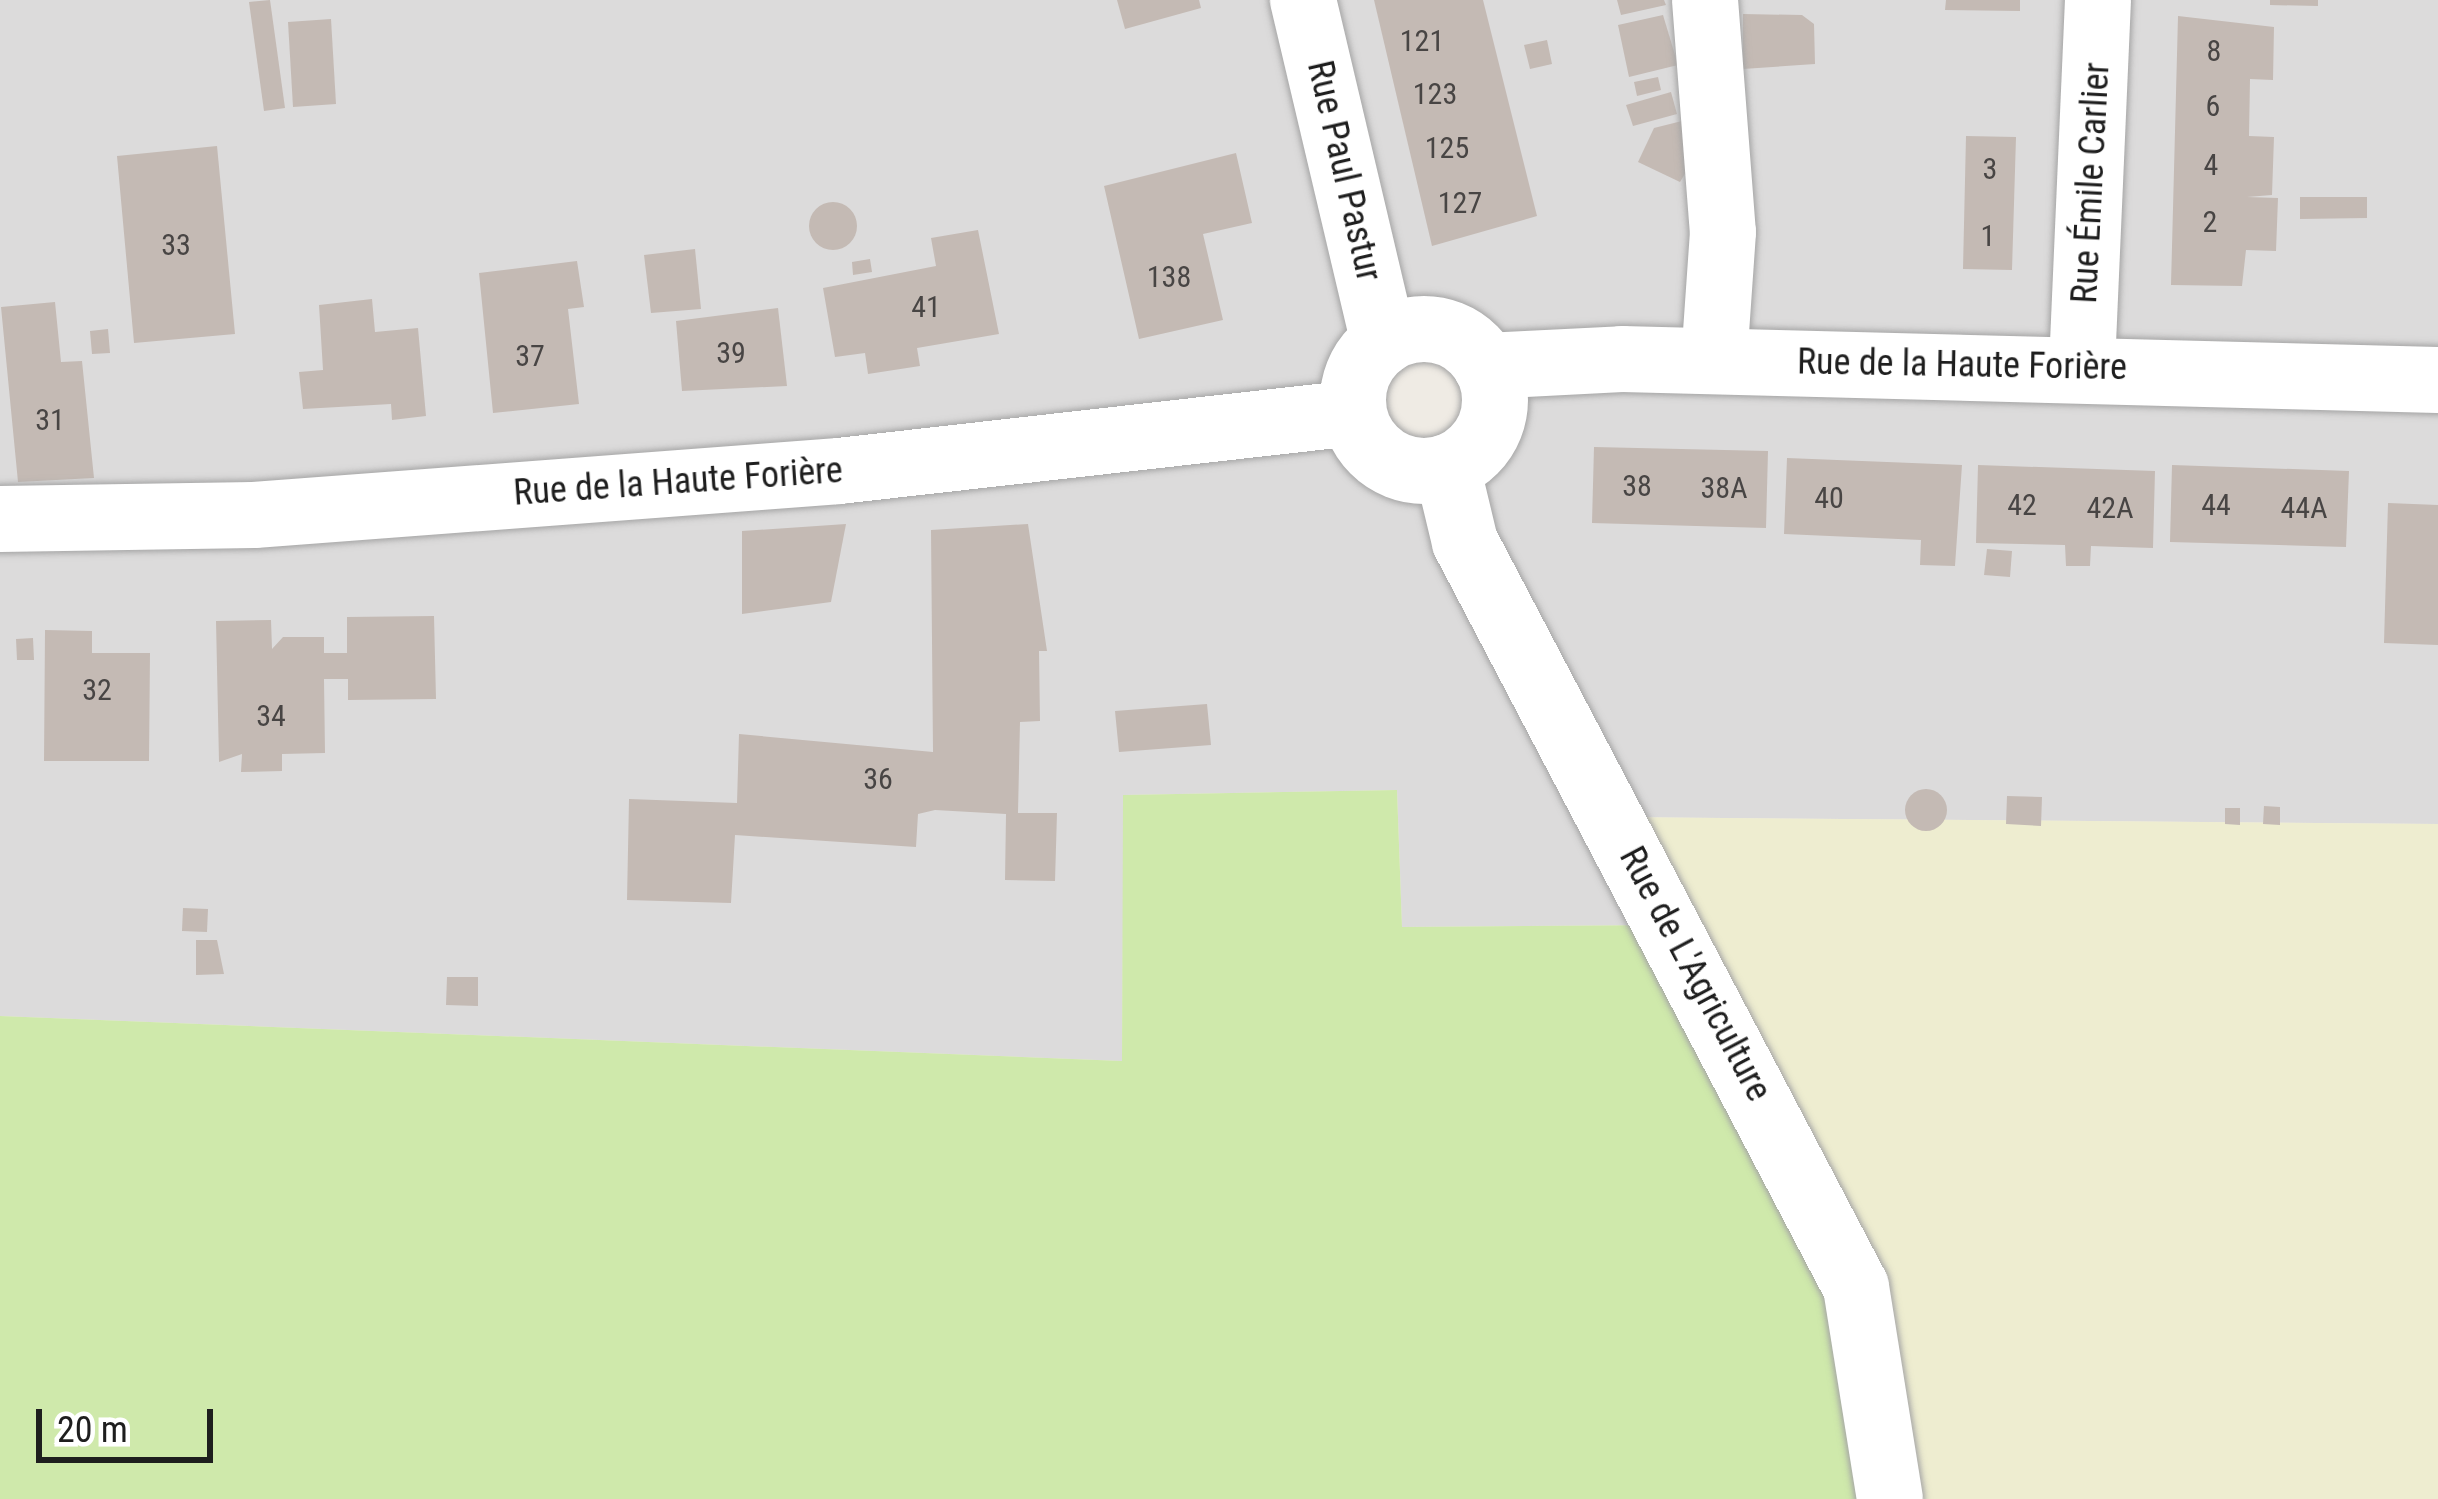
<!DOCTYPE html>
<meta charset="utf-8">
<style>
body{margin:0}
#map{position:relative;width:2438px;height:1499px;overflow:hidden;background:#efebe4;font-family:"Roboto Condensed",sans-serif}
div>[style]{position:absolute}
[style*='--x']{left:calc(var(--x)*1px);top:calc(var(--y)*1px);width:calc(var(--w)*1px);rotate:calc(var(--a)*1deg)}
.residential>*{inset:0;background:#dcdbdb}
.farmland>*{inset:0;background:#eeedd0}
.grass>*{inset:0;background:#cfe9ab}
.building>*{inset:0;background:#c4bab4}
.round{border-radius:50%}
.roads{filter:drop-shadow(0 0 3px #a5a5a5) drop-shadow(0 0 3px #a5a5a5)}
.minor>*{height:66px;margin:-33px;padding:0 33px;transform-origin:33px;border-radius:33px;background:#fff}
.minor>.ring{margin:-33px;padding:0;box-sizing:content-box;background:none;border:66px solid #fff;border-radius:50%}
span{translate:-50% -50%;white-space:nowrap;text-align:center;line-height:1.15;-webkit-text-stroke:9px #fff;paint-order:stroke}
.number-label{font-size:30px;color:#484544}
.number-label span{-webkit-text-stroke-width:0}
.street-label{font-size:36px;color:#1e1e1e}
.scale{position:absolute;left:36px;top:1409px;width:177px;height:54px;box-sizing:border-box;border:6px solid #1e1e1e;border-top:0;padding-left:15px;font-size:36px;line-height:42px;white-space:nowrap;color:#1e1e1e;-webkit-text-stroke:9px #fff;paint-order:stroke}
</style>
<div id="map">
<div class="residential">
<i style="clip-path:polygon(evenodd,0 0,2438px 0,2438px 824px,1611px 817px,1670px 925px,1402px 927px,1397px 790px,1124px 795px,1122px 1061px,0 1016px,0 0,1433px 330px,1472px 348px,1494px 408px,1465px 458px,1423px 471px,1379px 455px,1353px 393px,1369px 356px,1399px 334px,1433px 330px)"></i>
</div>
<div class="farmland">
<i style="clip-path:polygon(1609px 817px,2438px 824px,2438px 1499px,1890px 1499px)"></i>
</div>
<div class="grass">
<i style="clip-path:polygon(1397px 790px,1402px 927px,1670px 925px,1794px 1159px,1890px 1499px,0 1499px,0 1016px,1122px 1061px,1123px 795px)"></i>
</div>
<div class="building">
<i style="clip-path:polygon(270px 0,285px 108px,264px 111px,249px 2px)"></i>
<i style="clip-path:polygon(1117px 0,1199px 0,1201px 8px,1125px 29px)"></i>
<i style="clip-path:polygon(1374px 0,1483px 0,1537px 216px,1432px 246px)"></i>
<i style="clip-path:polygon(1617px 0,1664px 0,1666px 5px,1621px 15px)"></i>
<i style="clip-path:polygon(1946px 0,2020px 0,2020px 11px,1945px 10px)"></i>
<i style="clip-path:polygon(2270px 0,2318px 0,2318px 6px,2270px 5px)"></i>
<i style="clip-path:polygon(1743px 14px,1802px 15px,1814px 24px,1815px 64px,1743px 69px)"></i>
<i style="clip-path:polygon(1663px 15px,1678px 65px,1629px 77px,1618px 25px)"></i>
<i style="clip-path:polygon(2178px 16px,2274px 27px,2273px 80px,2250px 79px,2249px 136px,2274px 137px,2272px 195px,2247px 197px,2278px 198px,2276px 251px,2246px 250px,2242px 286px,2171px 285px)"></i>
<i style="clip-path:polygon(331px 19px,336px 104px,293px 107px,288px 22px)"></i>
<i style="clip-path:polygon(1547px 40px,1552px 64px,1530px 69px,1524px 45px)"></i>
<i style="clip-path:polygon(1658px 77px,1661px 90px,1637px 96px,1634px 82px)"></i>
<i style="clip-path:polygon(1671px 92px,1677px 114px,1633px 126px,1626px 105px)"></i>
<i style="clip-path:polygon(1690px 119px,1703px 144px,1680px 182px,1638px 162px,1654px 128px)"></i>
<i style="clip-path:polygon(1966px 136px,2016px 137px,2012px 270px,1963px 269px)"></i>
<i style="clip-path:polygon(217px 146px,235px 334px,134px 343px,117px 156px)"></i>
<i style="clip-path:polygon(1236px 153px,1252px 223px,1203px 234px,1223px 320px,1139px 339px,1104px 186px)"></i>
<i style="clip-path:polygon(2300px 197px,2367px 197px,2367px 218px,2300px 219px)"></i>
<i class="round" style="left:809px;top:202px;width:48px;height:48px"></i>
<i style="clip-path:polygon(978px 230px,999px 334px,917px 348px,920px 366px,868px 374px,865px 353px,835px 357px,823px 288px,936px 266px,931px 238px)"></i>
<i style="clip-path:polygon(695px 249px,701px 309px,651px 313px,644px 255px)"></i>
<i style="clip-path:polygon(870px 259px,872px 272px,853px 275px,852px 262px)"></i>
<i style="clip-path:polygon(577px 261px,584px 307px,568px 309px,579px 404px,493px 413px,479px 273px)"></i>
<i style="clip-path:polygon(372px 299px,375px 332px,418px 328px,426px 416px,392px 420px,391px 404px,303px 409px,299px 372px,323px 370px,319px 305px)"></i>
<i style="clip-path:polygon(55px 302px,61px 362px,82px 361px,94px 478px,18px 482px,1px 307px)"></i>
<i style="clip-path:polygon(778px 308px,787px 386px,682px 391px,676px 321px)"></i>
<i style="clip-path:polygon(108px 329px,110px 353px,92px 354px,90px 331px)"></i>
<i style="clip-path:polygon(1594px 447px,1768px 451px,1766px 528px,1592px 523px)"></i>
<i style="clip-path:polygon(1787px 458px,1962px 465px,1955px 566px,1920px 565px,1921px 540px,1784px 534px)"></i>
<i style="clip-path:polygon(1978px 465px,2155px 471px,2153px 548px,2091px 546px,2090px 566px,2066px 566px,2065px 545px,1976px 543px)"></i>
<i style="clip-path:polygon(2172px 465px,2349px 471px,2346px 547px,2170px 542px)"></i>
<i style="clip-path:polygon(2388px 503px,2438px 505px,2438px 645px,2384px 643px)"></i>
<i style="clip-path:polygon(846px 524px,831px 602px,742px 614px,742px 531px)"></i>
<i style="clip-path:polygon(1028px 524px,1047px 651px,1039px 651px,1040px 721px,1020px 722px,1018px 813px,1057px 813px,1055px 881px,1005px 880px,1006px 814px,935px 810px,918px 814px,916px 847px,735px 835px,731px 903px,627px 900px,629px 799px,737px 803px,739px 734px,933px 752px,931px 530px)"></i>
<i style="clip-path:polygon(1987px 549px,2012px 551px,2010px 577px,1984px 575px)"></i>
<i style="clip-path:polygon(434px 616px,436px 699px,348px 700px,348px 679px,324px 679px,325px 753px,282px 754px,282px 771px,241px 772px,242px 754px,219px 762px,216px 621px,271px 620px,272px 649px,283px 637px,324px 637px,324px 653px,347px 653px,347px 617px)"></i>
<i style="clip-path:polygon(45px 630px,92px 631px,92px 653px,150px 653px,149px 761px,44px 761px)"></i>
<i style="clip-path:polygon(33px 638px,34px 660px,17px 660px,16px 639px)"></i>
<i style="clip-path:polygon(1207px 704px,1211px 745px,1119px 752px,1115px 711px)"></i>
<i class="round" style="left:1905px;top:789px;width:42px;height:42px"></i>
<i style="clip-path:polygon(2007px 796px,2042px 797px,2041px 826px,2006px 824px)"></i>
<i style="clip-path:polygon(2264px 806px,2280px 807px,2280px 825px,2263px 824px)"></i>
<i style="clip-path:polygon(2225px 808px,2240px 808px,2240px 825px,2225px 824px)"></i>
<i style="clip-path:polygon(183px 908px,208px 909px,207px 932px,182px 931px)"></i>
<i style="clip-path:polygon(196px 940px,217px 940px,224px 974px,196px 975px)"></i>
<i style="clip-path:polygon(447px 977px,478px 977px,478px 1006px,446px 1005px)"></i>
</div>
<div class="roads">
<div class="minor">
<i style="--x:1303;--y:0;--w:351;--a:76.7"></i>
<i style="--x:1705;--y:0;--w:233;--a:85.6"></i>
<i style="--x:1723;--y:232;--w:129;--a:94"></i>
<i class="ring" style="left:1353px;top:329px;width:76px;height:76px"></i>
<i style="--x:1486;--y:366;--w:136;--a:-2.9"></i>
<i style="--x:1622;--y:359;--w:816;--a:1.47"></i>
<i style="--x:2082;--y:366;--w:366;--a:-87.5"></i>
<i style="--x:1447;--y:467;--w:77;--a:76.5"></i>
<i style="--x:1465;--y:542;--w:841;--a:62.31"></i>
<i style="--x:1856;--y:1287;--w:215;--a:80.9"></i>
<i style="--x:0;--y:519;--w:254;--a:-0.9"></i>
<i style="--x:254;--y:515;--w:587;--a:-4.3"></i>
<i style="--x:839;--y:471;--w:518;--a:-6.43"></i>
</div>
</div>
<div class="number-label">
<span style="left:1422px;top:41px">121</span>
<span style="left:2214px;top:51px">8</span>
<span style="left:1435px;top:94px">123</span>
<span style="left:2213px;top:106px">6</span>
<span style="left:1447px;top:148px">125</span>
<span style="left:2211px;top:165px">4</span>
<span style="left:1990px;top:169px">3</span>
<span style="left:1460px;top:203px">127</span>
<span style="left:2210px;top:222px">2</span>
<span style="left:1988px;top:236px">1</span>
<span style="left:176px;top:245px">33</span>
<span style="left:1169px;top:277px">138</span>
<span style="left:926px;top:307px">41</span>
<span style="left:731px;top:353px">39</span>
<span style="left:530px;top:356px">37</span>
<span style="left:50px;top:420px">31</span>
<span style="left:1637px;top:486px">38</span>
<span style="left:1724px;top:488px">38A</span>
<span style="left:1829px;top:498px">40</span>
<span style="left:2022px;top:505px">42</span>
<span style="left:2216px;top:505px">44</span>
<span style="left:2110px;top:508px">42A</span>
<span style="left:2304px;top:508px">44A</span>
<span style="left:97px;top:690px">32</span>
<span style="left:271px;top:716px">34</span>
<span style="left:878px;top:779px">36</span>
</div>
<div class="street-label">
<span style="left:1344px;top:171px;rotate:77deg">Rue Paul Pastur</span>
<span style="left:2091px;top:183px;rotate:-87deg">Rue Émile Carlier</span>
<span style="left:1962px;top:365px;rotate:1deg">Rue de la Haute Forière</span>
<span style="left:678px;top:482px;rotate:-4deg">Rue de la Haute Forière</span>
<span style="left:1695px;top:974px;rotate:62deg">Rue de L'Agriculture</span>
</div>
<div class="scale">20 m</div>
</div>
